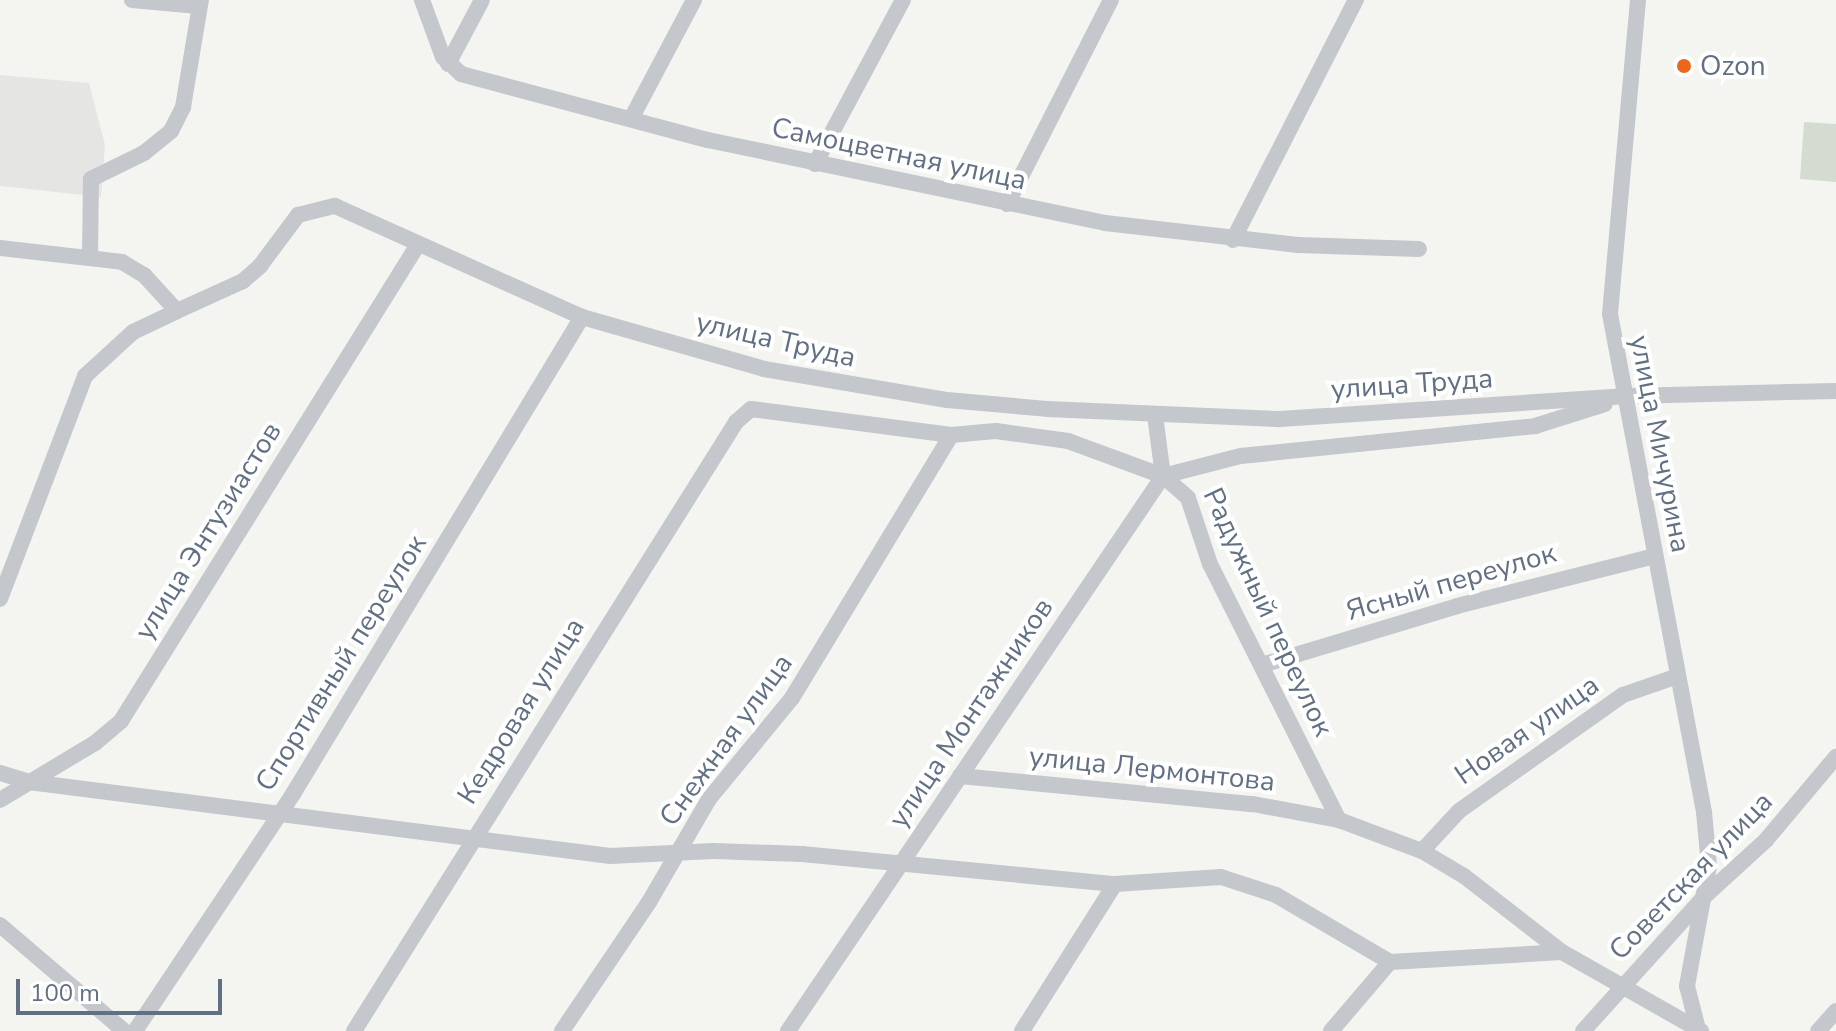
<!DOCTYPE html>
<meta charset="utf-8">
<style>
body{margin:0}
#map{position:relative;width:1836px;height:1031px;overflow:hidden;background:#f4f5f1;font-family:"Nunito Sans",sans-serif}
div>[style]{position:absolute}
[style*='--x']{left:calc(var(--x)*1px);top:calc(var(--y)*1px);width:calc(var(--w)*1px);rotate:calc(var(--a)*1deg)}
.built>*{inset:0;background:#e5e6e4}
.green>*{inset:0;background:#d4dcd2}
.minor>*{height:16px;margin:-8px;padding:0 8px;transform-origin:8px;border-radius:8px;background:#c4c7cb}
.dots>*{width:22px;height:22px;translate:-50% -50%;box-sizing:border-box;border:4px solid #fff;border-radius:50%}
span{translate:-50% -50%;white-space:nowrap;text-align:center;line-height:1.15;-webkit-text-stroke:8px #fff;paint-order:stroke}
.poi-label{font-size:28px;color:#627083}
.left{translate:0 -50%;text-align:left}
.street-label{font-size:28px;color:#627083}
.scale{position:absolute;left:16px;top:979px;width:206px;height:36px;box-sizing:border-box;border:4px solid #627083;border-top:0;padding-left:10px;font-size:24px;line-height:28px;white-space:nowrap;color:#627083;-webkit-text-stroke:6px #fff;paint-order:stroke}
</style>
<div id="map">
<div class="built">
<i style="clip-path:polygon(0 75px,89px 83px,105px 145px,101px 197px,0 186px)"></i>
</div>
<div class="green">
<i style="clip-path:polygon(1804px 122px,1836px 124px,1836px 182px,1800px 179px)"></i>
</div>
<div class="minor">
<i style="--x:132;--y:0;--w:66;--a:5.2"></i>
<i style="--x:422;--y:0;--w:61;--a:69.8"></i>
<i style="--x:443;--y:57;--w:25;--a:43"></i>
<i style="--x:461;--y:74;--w:256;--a:15"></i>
<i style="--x:708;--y:140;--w:406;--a:11.8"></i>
<i style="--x:1105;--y:223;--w:194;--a:6.5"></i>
<i style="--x:1298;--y:245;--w:121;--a:1.9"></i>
<i style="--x:1638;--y:0;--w:315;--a:95.1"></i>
<i style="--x:1610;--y:314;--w:507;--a:79.31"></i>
<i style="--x:1704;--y:812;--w:54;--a:84.7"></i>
<i style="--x:1709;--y:866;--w:122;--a:100.4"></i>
<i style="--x:1687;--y:986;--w:44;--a:75.7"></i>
<i style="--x:448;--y:64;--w:72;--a:-62"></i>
<i style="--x:631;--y:119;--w:135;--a:-62.1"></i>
<i style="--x:815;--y:164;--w:186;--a:-61.8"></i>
<i style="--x:1007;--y:204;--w:229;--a:-63"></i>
<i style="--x:1233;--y:240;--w:270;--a:-62.9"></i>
<i style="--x:0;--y:248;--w:123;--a:6.5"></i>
<i style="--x:122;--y:262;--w:26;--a:31"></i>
<i style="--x:144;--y:275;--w:49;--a:47.5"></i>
<i style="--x:177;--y:311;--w:72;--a:-24.4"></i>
<i style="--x:243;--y:281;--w:23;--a:-41"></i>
<i style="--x:260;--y:266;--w:64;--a:-53.3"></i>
<i style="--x:298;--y:215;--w:38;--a:-14"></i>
<i style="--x:335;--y:206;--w:271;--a:24.2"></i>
<i style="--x:582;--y:317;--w:189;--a:15.9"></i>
<i style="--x:764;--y:369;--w:186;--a:9.6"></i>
<i style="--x:947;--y:400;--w:100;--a:5.1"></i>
<i style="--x:1047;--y:409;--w:233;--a:2.5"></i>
<i style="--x:1280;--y:419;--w:348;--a:-3.8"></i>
<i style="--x:1627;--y:396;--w:209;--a:-1.4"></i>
<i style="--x:90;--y:257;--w:78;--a:-89.3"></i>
<i style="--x:91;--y:179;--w:59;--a:-26.1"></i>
<i style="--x:144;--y:153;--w:35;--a:-39"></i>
<i style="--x:171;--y:131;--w:27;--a:-63"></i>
<i style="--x:183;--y:107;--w:109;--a:-80.5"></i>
<i style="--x:1163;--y:476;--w:33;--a:41"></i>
<i style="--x:1188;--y:498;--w:70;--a:71.6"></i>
<i style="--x:1210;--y:564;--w:287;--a:63.3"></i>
<i style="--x:0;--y:599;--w:239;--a:-69.1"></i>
<i style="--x:85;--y:376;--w:65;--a:-42.5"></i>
<i style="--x:133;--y:332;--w:49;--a:-25.5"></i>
<i style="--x:1262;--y:665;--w:204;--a:-16.8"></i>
<i style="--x:1457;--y:606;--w:204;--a:-14.2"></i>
<i style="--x:0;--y:773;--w:30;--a:17"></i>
<i style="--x:29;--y:782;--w:586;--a:7.26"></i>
<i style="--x:610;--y:856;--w:103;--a:-2.8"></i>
<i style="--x:713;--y:851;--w:89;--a:1.9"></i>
<i style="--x:802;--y:854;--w:314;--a:5.5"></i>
<i style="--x:1115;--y:884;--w:106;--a:-3.8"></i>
<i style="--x:1221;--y:877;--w:58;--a:18.1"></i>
<i style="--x:1276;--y:895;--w:132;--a:30.4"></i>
<i style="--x:1390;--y:962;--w:172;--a:-3.3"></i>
<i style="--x:1562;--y:952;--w:160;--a:29.6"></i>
<i style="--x:960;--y:776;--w:294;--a:5.5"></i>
<i style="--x:1253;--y:804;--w:87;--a:10.5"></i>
<i style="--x:1339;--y:820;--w:89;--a:20.5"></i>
<i style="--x:1422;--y:851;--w:49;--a:30.8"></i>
<i style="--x:1464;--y:876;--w:124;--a:37.8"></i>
<i style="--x:0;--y:800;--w:111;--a:-31"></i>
<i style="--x:95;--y:743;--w:34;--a:-40"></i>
<i style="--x:121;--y:721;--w:560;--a:-58.07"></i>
<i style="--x:1422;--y:851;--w:54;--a:-47.2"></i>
<i style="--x:1459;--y:811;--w:201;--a:-35.3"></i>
<i style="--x:1623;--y:695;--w:58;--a:-19.1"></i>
<i style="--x:0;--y:925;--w:163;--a:40.5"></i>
<i style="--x:135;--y:1031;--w:285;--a:-56.3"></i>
<i style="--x:293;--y:794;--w:558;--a:-58.79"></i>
<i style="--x:354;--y:1031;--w:719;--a:-57.9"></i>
<i style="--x:736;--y:422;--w:20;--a:-41"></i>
<i style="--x:751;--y:409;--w:202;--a:7.4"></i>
<i style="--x:951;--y:435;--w:45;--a:-5.1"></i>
<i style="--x:996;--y:431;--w:73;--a:7.9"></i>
<i style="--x:1068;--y:441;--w:101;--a:20.2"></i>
<i style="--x:1163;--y:476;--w:81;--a:-14.4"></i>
<i style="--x:1241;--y:456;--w:296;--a:-5.8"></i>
<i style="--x:1535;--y:426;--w:73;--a:-17.4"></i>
<i style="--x:562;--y:1031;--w:156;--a:-56"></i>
<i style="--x:649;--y:902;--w:119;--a:-59.8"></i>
<i style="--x:709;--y:799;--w:131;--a:-50.6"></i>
<i style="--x:792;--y:698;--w:307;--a:-58.8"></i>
<i style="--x:788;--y:1031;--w:670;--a:-55.95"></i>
<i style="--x:1163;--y:476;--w:62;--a:-97.5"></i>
<i style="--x:1022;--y:1031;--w:174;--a:-57.7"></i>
<i style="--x:1331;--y:1031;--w:91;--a:-49.5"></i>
<i style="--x:1583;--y:1031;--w:183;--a:-47.9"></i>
<i style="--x:1706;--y:895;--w:81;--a:-42.5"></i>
<i style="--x:1766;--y:840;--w:109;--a:-49.9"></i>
<i style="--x:1818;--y:1031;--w:27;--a:-48"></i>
</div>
<div class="dots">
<i style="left:1684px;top:66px;background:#ea671b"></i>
</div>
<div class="poi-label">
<span class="left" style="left:1700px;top:66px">Ozon</span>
</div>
<div class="street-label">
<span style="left:899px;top:154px;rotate:12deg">Самоцветная улица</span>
<span style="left:776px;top:340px;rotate:13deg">улица Труда</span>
<span style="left:1412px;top:384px;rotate:-4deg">улица Труда</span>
<span style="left:1660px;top:444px;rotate:79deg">улица Мичурина</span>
<span style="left:208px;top:531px;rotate:-58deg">улица Энтузиастов</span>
<span style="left:1451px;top:582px;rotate:-16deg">Ясный переулок</span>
<span style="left:1268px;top:612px;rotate:65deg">Радужный переулок</span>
<span style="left:341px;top:663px;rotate:-58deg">Спортивный переулок</span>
<span style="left:521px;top:711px;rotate:-58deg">Кедровая улица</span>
<span style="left:971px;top:713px;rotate:-56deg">улица Монтажников</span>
<span style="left:1527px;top:730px;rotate:-35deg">Новая улица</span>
<span style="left:726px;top:740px;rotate:-54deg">Снежная улица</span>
<span style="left:1152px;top:769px;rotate:6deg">улица Лермонтова</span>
<span style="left:1691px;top:876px;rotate:-46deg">Советская улица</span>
</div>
<div class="scale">100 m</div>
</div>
